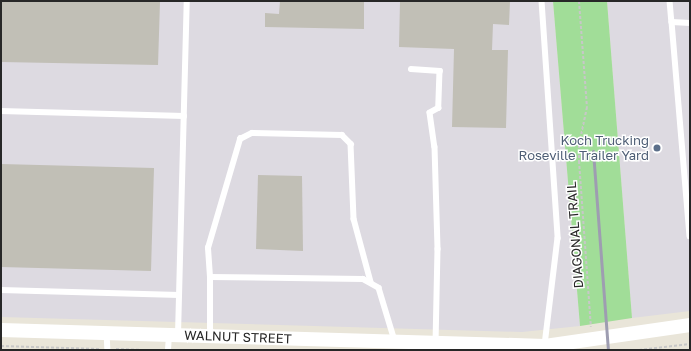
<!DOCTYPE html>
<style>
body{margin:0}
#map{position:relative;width:691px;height:351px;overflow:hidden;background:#e9e5d9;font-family:"Golos Text",sans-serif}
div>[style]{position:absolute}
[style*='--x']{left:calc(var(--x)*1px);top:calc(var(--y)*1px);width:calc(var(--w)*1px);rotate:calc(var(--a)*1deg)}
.industrial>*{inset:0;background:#dddae1}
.green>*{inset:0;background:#a1dd98}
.building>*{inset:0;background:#c1bfb6}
.path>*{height:2px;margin-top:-1px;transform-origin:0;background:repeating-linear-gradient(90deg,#c7c7c7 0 3px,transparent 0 5px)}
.service>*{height:5.5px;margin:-2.75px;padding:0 2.75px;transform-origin:2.75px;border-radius:2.75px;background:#fff}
.tertiary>*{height:14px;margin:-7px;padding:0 7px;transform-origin:7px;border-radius:7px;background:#fff}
.rail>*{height:3px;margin:-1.5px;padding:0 1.5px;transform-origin:1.5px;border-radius:1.5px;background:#9e9db1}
.dots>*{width:11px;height:11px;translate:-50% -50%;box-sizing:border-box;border:2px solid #fff;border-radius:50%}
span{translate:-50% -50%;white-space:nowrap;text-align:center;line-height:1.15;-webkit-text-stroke:3px #fff;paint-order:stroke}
.service-label{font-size:13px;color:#4e5e75}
.right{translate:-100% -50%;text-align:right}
.street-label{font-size:13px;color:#272727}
.frame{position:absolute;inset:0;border:2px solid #272727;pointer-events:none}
</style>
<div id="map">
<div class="industrial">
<i style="clip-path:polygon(1px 1px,553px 1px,580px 326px,522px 332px,1px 317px)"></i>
<i style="clip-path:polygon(607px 1px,690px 1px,690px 311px,632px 318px)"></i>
</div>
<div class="green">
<i style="clip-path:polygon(553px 1px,607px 1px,632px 318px,580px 326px)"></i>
</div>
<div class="building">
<i style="clip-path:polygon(1px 1px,160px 1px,158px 65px,1px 62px)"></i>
<i style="clip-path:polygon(280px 1px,364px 1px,364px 29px,265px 27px,265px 13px,279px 14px)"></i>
<i style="clip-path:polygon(400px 1px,510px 1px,509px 25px,493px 24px,492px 50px,508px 50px,506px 128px,452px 127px,454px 49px,399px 47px)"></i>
<i style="clip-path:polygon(1px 164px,154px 168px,151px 271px,1px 267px)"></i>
<i style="clip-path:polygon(258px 175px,302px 176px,303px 251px,256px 249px)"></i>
</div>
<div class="path">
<i style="--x:579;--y:1;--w:106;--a:85.7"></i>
<i style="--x:587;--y:107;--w:39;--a:102"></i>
<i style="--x:579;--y:145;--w:16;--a:90"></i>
<i style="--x:579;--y:161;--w:166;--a:85.9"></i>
<i style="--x:1;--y:346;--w:98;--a:1.8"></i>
<i style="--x:116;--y:349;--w:23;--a:2"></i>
<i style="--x:639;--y:350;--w:51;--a:-6.7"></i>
</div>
<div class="service">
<i style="--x:542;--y:1;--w:238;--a:86.1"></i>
<i style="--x:558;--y:238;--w:109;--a:96.9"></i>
<i style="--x:670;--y:1;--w:21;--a:85"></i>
<i style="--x:672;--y:22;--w:18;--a:3"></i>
<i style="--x:672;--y:22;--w:215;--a:85.2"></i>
<i style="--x:411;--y:69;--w:29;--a:4"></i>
<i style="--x:440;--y:71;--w:37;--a:92"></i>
<i style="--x:439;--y:108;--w:10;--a:151"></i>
<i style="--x:430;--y:113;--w:34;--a:82"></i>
<i style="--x:435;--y:147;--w:102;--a:88.3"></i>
<i style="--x:438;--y:249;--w:93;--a:91.2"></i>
<i style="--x:1;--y:111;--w:183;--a:1.6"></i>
<i style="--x:210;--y:277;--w:29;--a:-94"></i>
<i style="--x:208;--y:248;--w:114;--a:-73.6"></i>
<i style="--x:240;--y:139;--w:13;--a:-27"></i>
<i style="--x:252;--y:133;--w:90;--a:1.3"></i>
<i style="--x:342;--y:135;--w:13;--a:45"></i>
<i style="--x:351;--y:144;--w:75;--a:87.7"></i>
<i style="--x:354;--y:219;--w:65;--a:74.9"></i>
<i style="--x:1;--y:290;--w:178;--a:1.6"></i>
<i style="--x:107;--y:333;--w:17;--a:87"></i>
<i style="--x:178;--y:335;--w:334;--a:-88.5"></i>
<i style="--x:210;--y:336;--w:59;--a:-90"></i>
<i style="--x:210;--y:277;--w:153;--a:0.7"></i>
<i style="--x:363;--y:279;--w:18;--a:29"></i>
<i style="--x:379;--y:288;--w:55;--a:73.2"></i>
<i style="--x:168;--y:350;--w:15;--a:-86"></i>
</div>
<div class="tertiary">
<i style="--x:1;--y:330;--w:544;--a:1.68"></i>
<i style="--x:545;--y:346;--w:147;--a:-8.2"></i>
</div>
<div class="rail">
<i style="--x:593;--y:151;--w:200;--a:85.7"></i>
</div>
<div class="dots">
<i style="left:657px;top:148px;background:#5c6f8a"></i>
</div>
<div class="service-label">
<span class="right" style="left:649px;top:148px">Koch Trucking<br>Roseville Trailer Yard</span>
</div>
<div class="street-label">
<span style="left:575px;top:235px;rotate:-94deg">DIAGONAL TRAIL</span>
<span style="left:238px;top:337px;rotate:2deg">WALNUT STREET</span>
</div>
<div class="frame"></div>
</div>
